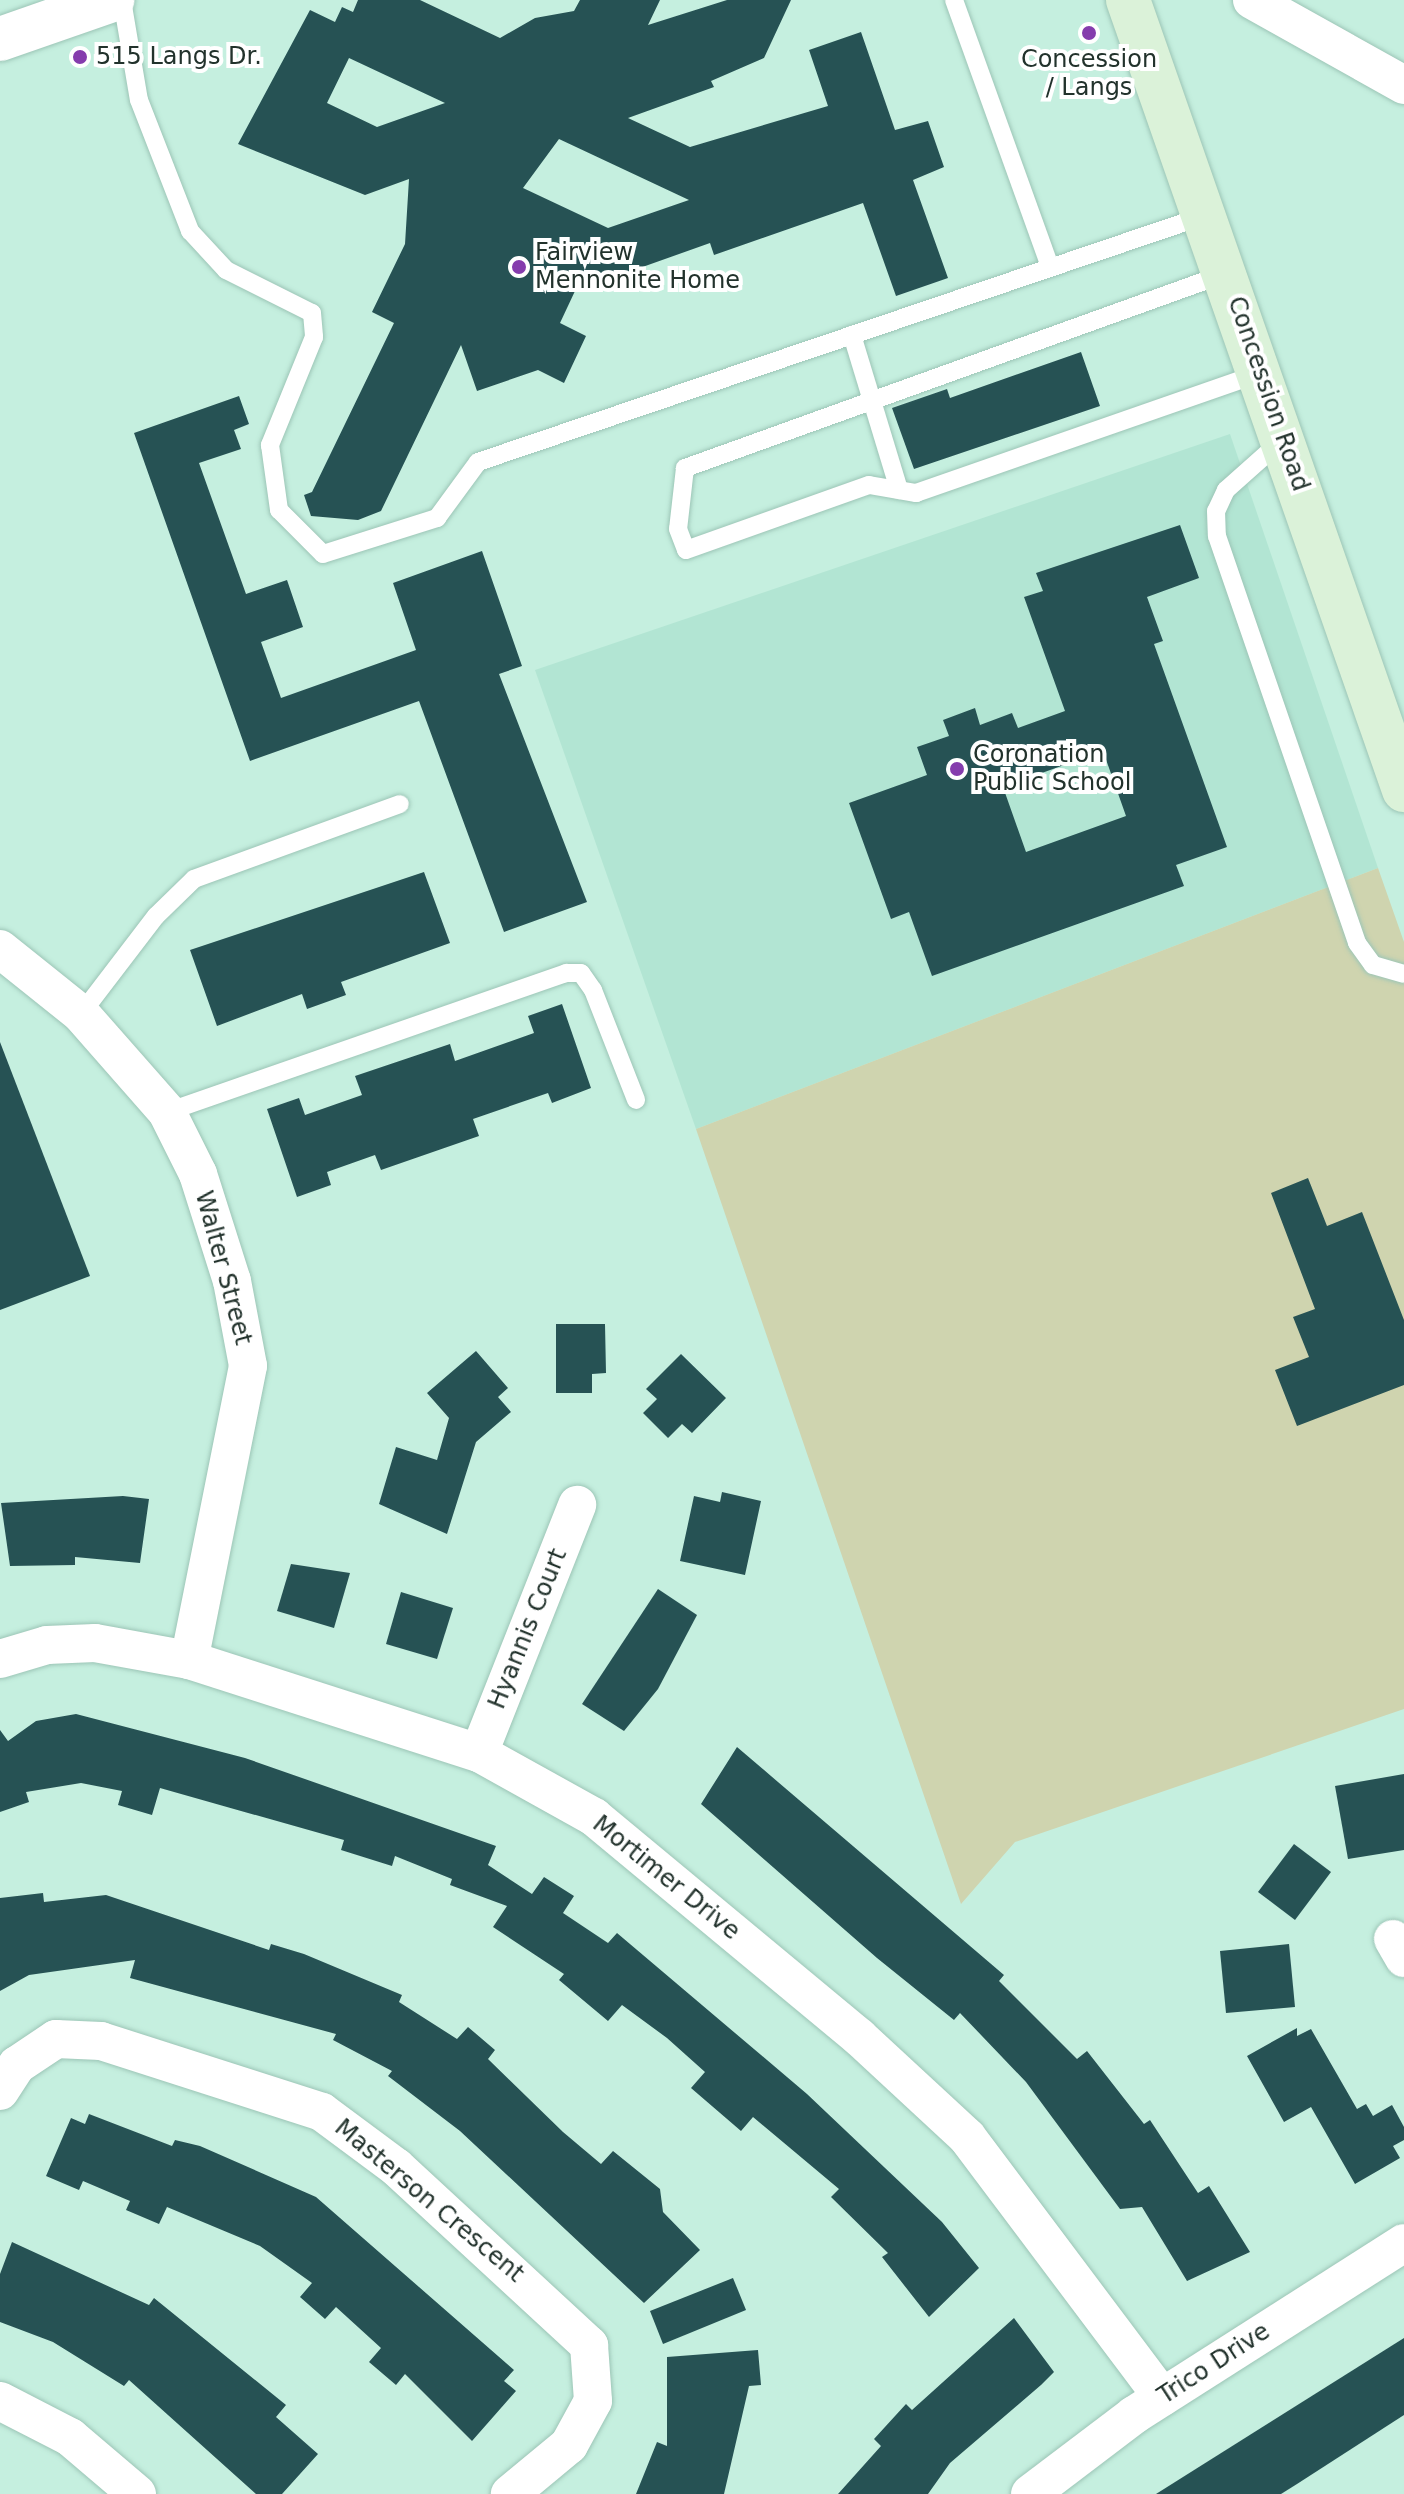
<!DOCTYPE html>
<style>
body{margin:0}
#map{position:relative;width:1404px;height:2494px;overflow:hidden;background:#c5efdf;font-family:"DejaVu Sans",sans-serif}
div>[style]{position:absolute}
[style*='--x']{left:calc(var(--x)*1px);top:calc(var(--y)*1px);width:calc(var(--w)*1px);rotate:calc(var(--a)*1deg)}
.built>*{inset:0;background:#b2e5d3}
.green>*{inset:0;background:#cfd4af}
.building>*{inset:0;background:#265254}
.roads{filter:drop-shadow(0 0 2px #9cc5b6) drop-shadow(0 0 2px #9cc5b6)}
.service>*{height:18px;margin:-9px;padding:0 9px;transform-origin:9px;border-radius:9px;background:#fff}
.minor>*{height:38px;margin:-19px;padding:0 19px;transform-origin:19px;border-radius:19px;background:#fff}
.tertiary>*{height:44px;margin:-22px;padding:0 22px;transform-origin:22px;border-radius:22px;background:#fff}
.secondary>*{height:44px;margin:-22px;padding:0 22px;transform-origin:22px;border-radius:22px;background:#dbf2d9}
.dots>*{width:22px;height:22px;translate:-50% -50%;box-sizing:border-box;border:4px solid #fff;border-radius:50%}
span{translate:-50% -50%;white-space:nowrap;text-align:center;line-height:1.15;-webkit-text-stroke:8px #fff;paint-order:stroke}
.poi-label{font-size:24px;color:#22322c}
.left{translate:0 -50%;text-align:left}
.street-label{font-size:24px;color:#22322c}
</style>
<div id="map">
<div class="built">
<i style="clip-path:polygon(1230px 434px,1378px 868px,696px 1129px,535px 670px)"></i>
</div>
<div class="green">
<i style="clip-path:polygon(1378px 868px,1404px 942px,1404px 1709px,1015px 1842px,961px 1904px,696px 1129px)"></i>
</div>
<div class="building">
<i style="clip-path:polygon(evenodd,358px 0,420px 0,500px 38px,535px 18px,574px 11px,580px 0,660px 0,648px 25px,727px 0,791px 0,764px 58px,711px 81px,714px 87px,628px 118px,690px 147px,828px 106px,809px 50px,861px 32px,895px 130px,928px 121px,944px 167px,913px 180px,948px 278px,896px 296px,863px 203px,714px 255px,710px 243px,575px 291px,560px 323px,586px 336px,564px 383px,538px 370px,477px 391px,461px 345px,381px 511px,358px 520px,311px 516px,304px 495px,312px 492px,394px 323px,372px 312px,405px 244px,409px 179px,365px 195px,238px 144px,310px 10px,335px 22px,342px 7px,353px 12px,358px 0,349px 58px,445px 103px,377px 127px,327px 103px,349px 58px,358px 0,559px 139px,689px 200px,608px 228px,523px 188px,559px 139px)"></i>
<i style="clip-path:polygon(1081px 352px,1100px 406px,914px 469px,892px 408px,947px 389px,950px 398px)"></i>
<i style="clip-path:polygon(239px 396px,249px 424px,234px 430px,241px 449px,199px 463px,246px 594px,287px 580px,303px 627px,261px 642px,281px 698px,416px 650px,393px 583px,482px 551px,522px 666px,499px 674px,587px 902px,504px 932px,419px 701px,250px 761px,134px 433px)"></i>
<i style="clip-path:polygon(evenodd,1180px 525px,1199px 578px,1147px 597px,1163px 641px,1154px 644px,1227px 847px,1176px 865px,1184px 886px,932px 976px,909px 912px,891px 919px,849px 803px,927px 775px,917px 747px,949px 736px,943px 720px,975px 708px,980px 725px,1012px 713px,1018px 728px,1065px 711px,1024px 597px,1043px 591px,1036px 573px,1180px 525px,1103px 751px,1126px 816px,1026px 852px,1003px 787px,1103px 751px)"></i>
<i style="clip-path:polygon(424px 872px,450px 943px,341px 982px,346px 995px,307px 1009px,302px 994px,217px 1026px,190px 950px)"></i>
<i style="clip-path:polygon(562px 1004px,591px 1088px,552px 1103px,548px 1093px,473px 1119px,479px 1136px,381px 1170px,375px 1155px,327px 1172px,331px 1185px,297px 1197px,267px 1109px,299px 1098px,305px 1115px,362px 1095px,355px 1076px,450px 1044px,455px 1061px,534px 1033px,528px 1016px)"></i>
<i style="clip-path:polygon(0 1042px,90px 1276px,0 1310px)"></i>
<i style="clip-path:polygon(1308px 1178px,1327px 1226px,1362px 1212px,1404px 1320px,1404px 1385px,1297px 1426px,1275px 1370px,1309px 1357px,1293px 1317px,1315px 1309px,1271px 1193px)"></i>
<i style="clip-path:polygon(556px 1324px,605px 1324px,606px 1373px,592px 1374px,592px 1393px,556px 1393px)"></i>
<i style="clip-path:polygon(476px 1351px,508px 1388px,498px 1397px,511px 1412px,476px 1442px,447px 1534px,379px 1504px,396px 1447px,437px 1460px,449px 1418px,427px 1393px)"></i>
<i style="clip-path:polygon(681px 1354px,726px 1398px,692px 1433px,682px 1424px,668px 1438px,643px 1413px,657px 1399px,646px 1389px)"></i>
<i style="clip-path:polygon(722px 1492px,761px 1501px,745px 1575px,680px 1561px,694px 1496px,720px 1502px)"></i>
<i style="clip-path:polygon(123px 1496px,149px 1499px,140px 1563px,75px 1557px,75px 1565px,10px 1566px,1px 1503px)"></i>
<i style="clip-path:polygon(291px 1564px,350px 1573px,334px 1628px,277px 1611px)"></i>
<i style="clip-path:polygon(658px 1589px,697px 1615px,658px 1689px,624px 1731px,582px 1704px)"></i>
<i style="clip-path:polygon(401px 1592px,453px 1608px,437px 1659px,386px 1644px)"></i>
<i style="clip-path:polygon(76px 1714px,245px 1758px,496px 1846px,488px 1865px,532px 1894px,544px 1877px,574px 1896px,563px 1913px,608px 1943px,617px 1933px,807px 2094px,942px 2222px,979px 2268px,929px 2317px,882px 2257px,888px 2253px,831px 2197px,839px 2189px,753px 2117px,741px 2131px,691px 2088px,705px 2072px,667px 2038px,622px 2005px,608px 2021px,559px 1980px,564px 1974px,493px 1927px,507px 1906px,450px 1885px,452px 1879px,395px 1856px,392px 1866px,341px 1850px,344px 1840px,160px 1788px,152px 1815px,118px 1805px,122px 1791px,81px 1783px,26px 1792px,29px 1802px,0 1812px,0 1730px,8px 1741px,36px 1721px)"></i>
<i style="clip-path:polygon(737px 1747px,1004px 1975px,999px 1981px,1077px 2059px,1087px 2051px,1144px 2124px,1150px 2120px,1198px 2193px,1209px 2186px,1250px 2252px,1187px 2281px,1142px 2207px,1120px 2209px,1026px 2082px,960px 2013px,954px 2020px,877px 1958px,701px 1804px)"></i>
<i style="clip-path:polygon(1404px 1774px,1404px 1850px,1348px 1859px,1335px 1786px)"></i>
<i style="clip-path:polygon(1294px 1844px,1331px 1872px,1295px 1920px,1258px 1892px)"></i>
<i style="clip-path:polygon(43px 1893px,44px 1902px,106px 1895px,269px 1950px,271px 1944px,304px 1954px,402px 1995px,399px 2002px,457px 2039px,468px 2027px,495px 2050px,488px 2059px,563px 2132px,601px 2164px,613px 2151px,660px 2189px,663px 2212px,700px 2250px,644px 2303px,460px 2131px,388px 2076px,392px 2071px,333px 2040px,336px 2034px,130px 1978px,135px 1960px,29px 1975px,0 1991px,0 1898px)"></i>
<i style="clip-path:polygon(1289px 1944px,1295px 2007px,1226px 2013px,1220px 1951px)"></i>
<i style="clip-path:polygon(1297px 2028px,1297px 2036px,1311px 2029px,1357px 2109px,1366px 2104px,1373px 2116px,1392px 2105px,1404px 2127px,1404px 2140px,1393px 2146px,1400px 2158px,1355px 2184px,1311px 2107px,1284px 2122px,1247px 2056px)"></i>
<i style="clip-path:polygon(89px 2114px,172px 2146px,175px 2140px,200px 2146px,316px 2197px,514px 2370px,504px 2381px,516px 2391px,472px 2441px,405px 2374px,396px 2385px,369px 2362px,381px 2348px,336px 2307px,325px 2319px,300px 2297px,312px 2283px,260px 2246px,167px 2207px,159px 2224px,126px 2210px,130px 2201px,83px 2181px,79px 2190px,46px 2176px,71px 2118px,85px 2124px)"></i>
<i style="clip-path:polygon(12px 2242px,149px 2305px,154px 2298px,286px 2405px,276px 2417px,318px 2454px,282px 2494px,256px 2494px,129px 2380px,124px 2386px,53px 2342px,0 2322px,0 2274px)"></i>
<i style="clip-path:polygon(733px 2278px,746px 2310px,663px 2344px,650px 2311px)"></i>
<i style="clip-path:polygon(1014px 2318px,1054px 2372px,1041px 2385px,950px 2463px,928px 2494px,838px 2494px,881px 2446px,874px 2439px,906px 2404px,912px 2410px)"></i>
<i style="clip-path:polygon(1404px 2338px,1404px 2415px,1297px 2484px,1281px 2494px,1156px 2494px)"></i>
<i style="clip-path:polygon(758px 2350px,761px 2385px,749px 2386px,724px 2494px,636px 2494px,657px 2442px,667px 2446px,667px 2357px)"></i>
</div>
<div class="roads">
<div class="service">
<i style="--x:122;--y:0;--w:101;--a:80.4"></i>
<i style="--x:139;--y:100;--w:141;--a:68.7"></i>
<i style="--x:190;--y:231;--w:53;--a:47.3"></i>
<i style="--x:226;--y:270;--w:96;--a:26.6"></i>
<i style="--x:312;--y:313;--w:24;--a:85"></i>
<i style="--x:314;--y:337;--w:117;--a:112.2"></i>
<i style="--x:270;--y:445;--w:66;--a:82.1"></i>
<i style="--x:279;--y:510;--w:62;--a:45"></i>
<i style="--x:323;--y:554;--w:120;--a:-17.5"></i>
<i style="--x:437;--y:518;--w:69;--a:-53.8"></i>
<i style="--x:478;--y:462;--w:766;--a:-18.74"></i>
<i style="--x:954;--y:0;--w:284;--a:70.2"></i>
<i style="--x:1224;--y:274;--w:573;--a:160.2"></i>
<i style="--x:685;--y:468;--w:61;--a:96.5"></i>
<i style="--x:678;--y:529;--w:22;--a:69"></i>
<i style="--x:686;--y:550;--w:194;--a:-19.6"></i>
<i style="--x:869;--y:485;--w:48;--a:9.7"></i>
<i style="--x:916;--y:493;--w:364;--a:-19.2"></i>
<i style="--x:852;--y:335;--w:162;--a:73.1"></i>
<i style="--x:1281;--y:441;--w:74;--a:138.3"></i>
<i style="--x:1226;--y:490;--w:23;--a:115"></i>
<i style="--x:1216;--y:511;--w:25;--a:88"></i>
<i style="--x:1217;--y:536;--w:430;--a:71"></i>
<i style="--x:1357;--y:943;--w:27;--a:54"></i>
<i style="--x:1373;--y:965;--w:32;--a:16"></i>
<i style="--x:81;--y:1014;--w:123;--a:-52.6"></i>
<i style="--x:156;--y:916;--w:53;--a:-44.2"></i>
<i style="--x:194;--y:879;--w:219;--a:-20"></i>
<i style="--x:167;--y:1112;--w:423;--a:-19.2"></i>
<i style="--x:566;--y:973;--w:15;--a:0"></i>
<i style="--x:581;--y:973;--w:21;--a:55"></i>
<i style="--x:593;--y:990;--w:118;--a:68.6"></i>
</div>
<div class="minor">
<i style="--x:1252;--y:0;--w:174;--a:29.2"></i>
<i style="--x:0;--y:949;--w:104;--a:38.7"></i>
<i style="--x:81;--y:1014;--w:130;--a:48.7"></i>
<i style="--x:167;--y:1112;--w:69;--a:63.4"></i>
<i style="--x:198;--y:1174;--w:112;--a:72.4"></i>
<i style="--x:232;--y:1281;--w:86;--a:79.3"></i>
<i style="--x:248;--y:1366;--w:300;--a:101.3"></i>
<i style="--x:0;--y:1659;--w:49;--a:-16.6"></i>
<i style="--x:47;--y:1645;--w:48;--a:-2.4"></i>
<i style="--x:95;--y:1643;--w:96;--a:10.3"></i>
<i style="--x:189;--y:1660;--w:305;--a:17.8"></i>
<i style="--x:479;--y:1753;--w:132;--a:29.1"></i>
<i style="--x:594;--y:1817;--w:344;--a:39.7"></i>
<i style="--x:859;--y:2037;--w:147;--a:42.8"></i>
<i style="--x:967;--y:2137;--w:325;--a:53.1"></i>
<i style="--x:479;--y:1753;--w:267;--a:-68.4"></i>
<i style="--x:1393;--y:1939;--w:22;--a:60"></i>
<i style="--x:0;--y:2091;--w:31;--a:-57"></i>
<i style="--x:17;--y:2065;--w:47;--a:-33.7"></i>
<i style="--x:56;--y:2039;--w:45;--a:2.5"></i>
<i style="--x:101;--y:2041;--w:232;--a:17.8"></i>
<i style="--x:322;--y:2112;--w:92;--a:36.6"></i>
<i style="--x:396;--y:2167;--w:263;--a:42.7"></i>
<i style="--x:589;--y:2345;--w:56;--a:85.9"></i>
<i style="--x:593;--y:2401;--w:50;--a:118.6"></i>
<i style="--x:569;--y:2445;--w:77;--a:140.3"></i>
<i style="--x:0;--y:2401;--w:79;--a:27.2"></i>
<i style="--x:70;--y:2437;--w:88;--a:40.4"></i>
<i style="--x:1030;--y:2494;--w:131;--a:-37.2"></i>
<i style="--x:1134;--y:2415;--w:320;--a:-32.5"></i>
</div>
<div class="tertiary">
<i style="--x:0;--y:39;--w:119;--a:-19.2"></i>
</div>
<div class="secondary">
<i style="--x:1128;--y:0;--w:837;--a:70.74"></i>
</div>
</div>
<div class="dots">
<i style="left:1089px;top:33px;background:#853cad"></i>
<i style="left:80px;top:57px;background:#853cad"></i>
<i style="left:519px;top:267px;background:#853cad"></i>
<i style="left:957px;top:769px;background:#853cad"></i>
</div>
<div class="poi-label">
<span class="left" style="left:96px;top:57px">515 Langs Dr.</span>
<span style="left:1089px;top:74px">Concession<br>/ Langs</span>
<span class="left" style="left:535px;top:267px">Fairview<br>Mennonite Home</span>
<span class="left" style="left:973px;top:769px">Coronation<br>Public School</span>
</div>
<div class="street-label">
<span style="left:1268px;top:394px;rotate:71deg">Concession Road</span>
<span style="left:223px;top:1268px;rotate:75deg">Walter Street</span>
<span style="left:528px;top:1629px;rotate:-68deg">Hyannis Court</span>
<span style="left:666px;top:1878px;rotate:39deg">Mortimer Drive</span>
<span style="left:429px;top:2201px;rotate:40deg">Masterson Crescent</span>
<span style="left:1214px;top:2364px;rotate:-33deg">Trico Drive</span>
</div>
</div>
